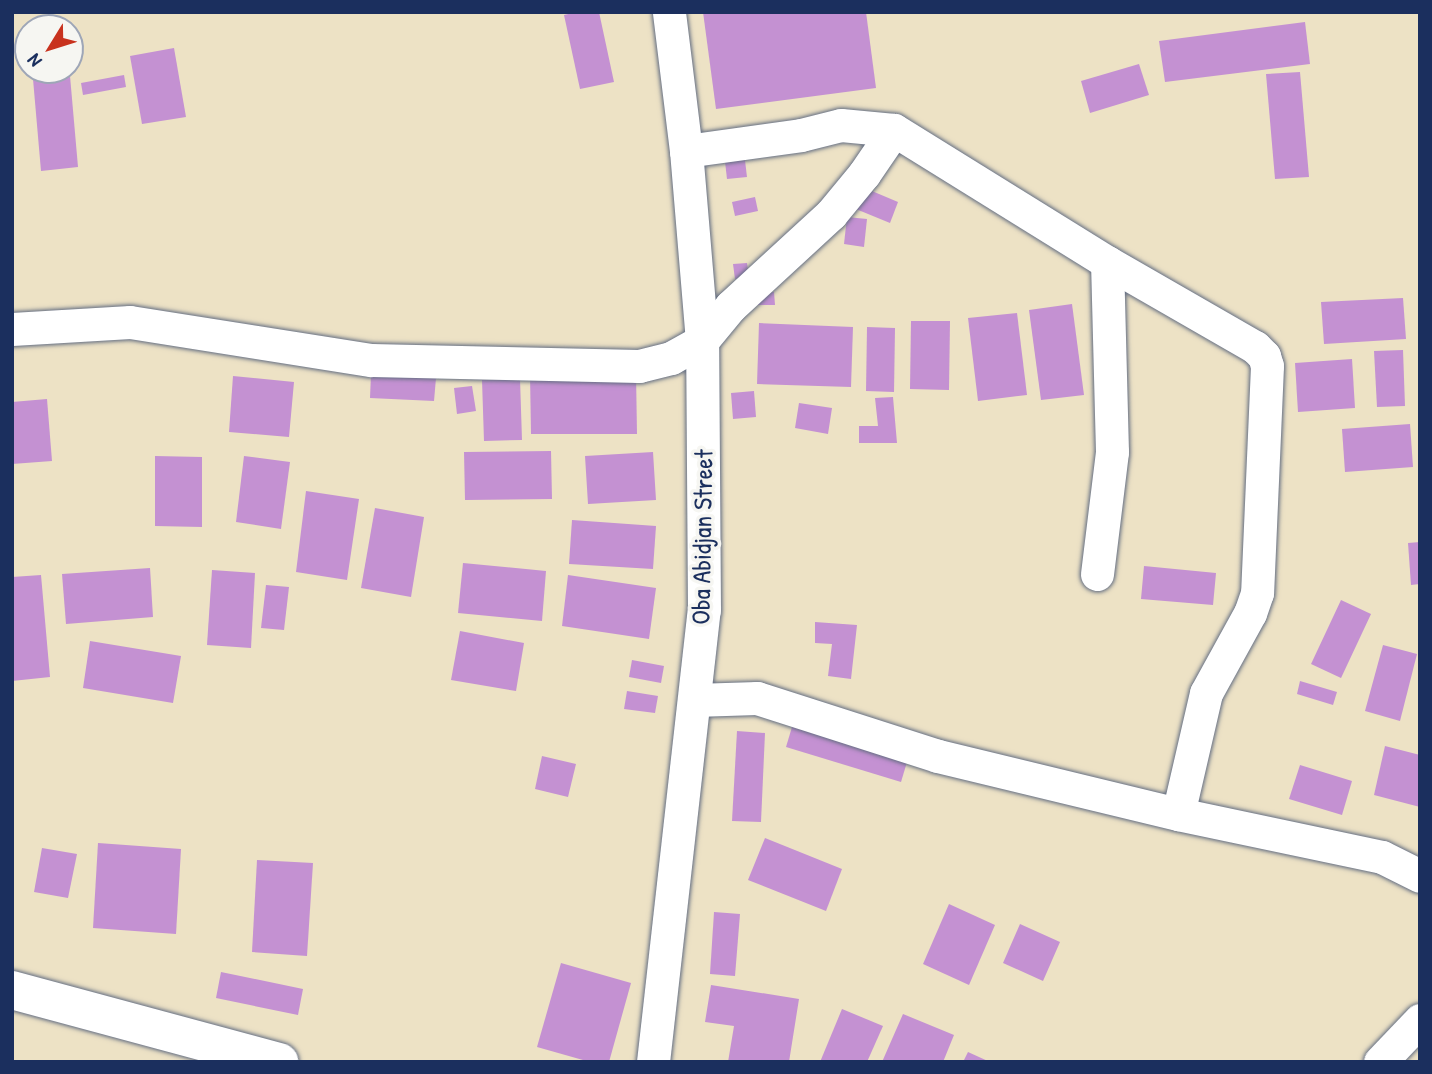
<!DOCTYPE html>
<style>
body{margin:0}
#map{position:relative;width:1432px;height:1074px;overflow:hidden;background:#ede2c5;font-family:"Patrick Hand",sans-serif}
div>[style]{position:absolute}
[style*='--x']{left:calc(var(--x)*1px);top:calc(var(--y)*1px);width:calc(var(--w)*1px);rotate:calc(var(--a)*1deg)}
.building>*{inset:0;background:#c491d2}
.roads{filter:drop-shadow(0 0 2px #646e82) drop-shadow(0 0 2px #646e82)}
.minor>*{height:33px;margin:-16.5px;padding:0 16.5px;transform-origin:16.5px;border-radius:16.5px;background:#fff}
.secondary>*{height:38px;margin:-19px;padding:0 19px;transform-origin:19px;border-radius:19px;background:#fff}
span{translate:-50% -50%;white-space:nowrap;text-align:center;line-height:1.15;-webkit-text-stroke:7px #f6f6f2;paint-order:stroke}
.street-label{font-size:26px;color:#1b2f5e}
.frame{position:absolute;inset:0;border:14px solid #1b2f5e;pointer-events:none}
.north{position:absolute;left:14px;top:14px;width:70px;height:70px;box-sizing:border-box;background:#f6f6f2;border:2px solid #9ea6b7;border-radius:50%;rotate:232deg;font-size:19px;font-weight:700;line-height:28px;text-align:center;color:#1b2f5e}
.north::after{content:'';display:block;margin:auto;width:24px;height:32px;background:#c8321e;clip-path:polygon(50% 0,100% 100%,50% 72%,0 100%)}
</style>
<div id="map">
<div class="building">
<i style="clip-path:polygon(577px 12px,599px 12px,614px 82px,580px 89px,564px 15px)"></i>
<i style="clip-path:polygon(703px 12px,866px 12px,876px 88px,716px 109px)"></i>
<i style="clip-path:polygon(1305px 22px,1310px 64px,1165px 82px,1159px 41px)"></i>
<i style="clip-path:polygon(174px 48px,186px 117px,142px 124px,130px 56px)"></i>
<i style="clip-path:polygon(1139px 64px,1149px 95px,1090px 113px,1081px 81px)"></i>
<i style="clip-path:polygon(1300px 72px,1309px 177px,1275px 179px,1266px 74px)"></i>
<i style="clip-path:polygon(124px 75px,126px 87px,83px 95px,81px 83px)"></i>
<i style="clip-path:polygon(70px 76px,78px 167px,41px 171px,33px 79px)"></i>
<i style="clip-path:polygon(744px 152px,747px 177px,727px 179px,724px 153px)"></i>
<i style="clip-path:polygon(860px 186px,898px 202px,890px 223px,851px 207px)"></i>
<i style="clip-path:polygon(755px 197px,758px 211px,735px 216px,732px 202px)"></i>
<i style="clip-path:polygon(847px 217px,867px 219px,864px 247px,844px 244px)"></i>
<i style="clip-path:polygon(747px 263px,749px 277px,735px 279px,733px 264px)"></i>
<i style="clip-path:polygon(774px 292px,775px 305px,748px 305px,748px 293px)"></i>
<i style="clip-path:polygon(1403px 298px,1406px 339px,1324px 344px,1321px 302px)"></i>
<i style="clip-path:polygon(1072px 304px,1084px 395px,1041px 400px,1029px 310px)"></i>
<i style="clip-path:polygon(1017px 313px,1027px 395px,978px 401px,968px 318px)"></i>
<i style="clip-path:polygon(911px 321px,950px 321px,949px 390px,910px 389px)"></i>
<i style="clip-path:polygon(759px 323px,853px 327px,851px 387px,757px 384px)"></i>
<i style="clip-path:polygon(867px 327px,895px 328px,894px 392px,866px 391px)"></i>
<i style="clip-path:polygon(1403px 350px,1405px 406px,1377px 407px,1374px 351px)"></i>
<i style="clip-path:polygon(1352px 359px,1355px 408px,1298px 412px,1295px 363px)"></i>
<i style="clip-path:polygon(636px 373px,637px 434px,531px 434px,530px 374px)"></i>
<i style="clip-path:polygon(371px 374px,436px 378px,434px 401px,370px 398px)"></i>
<i style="clip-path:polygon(233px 376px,294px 382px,289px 437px,229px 432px)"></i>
<i style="clip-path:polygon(520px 379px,522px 440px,484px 441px,482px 380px)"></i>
<i style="clip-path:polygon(472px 386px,476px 411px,457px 414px,454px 388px)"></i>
<i style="clip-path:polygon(754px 391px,756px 417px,733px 419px,731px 393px)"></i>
<i style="clip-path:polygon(893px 397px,897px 443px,859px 443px,859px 426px,878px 426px,875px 398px)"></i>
<i style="clip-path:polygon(47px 399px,52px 461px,12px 464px,12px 402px)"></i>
<i style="clip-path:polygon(799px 403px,832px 408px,828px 434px,795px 428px)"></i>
<i style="clip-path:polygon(1410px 424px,1413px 467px,1345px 472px,1342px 429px)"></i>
<i style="clip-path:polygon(551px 451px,552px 499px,465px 500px,464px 452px)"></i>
<i style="clip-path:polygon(653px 452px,656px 500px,588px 504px,585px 456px)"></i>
<i style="clip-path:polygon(155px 456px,202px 457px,202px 527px,155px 526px)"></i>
<i style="clip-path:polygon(244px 456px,290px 462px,281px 529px,236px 522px)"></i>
<i style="clip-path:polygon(306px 491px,359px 499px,347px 580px,296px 572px)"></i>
<i style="clip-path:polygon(375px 508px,424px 517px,411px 597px,361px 588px)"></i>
<i style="clip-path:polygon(572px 520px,656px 526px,653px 569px,569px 564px)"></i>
<i style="clip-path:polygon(1420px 542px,1420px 584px,1411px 585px,1408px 543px)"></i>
<i style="clip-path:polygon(463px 563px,546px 571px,542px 621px,458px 613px)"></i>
<i style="clip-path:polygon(1144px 566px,1216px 573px,1213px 605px,1141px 599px)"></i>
<i style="clip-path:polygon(150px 568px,153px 617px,66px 624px,62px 574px)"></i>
<i style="clip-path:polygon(212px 570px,255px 573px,251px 648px,207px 645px)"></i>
<i style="clip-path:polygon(41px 575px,50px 677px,12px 681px,12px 577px)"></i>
<i style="clip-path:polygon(568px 575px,656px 588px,649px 639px,562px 626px)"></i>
<i style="clip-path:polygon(266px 585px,289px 587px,284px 630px,261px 628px)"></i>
<i style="clip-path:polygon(1341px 600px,1371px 614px,1341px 678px,1311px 664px)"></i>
<i style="clip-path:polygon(815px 622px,857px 625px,851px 679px,828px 676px,832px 644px,815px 643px)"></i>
<i style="clip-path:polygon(460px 631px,524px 643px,516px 691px,451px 680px)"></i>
<i style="clip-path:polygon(90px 641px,181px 656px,173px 703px,83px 688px)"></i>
<i style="clip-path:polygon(1383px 645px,1417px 654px,1400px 721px,1365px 711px)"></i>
<i style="clip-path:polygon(632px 660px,664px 666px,661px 683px,629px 677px)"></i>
<i style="clip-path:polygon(1300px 681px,1337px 692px,1333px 705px,1297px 694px)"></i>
<i style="clip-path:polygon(627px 691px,658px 696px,655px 713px,624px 709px)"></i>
<i style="clip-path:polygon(795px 717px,910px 752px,901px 782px,786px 747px)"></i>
<i style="clip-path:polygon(737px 731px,765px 733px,761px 822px,732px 821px)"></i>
<i style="clip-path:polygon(1385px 746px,1420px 755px,1420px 807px,1374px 795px)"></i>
<i style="clip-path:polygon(542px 756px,576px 764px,568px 797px,535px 789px)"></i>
<i style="clip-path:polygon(1300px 765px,1352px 781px,1342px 815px,1289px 799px)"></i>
<i style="clip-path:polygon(765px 838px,842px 869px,826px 911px,748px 880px)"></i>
<i style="clip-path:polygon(98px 843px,181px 849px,176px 934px,93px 928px)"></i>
<i style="clip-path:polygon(42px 848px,77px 854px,68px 898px,34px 892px)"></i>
<i style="clip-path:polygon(257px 860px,313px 863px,307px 956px,252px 952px)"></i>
<i style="clip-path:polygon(949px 904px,995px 925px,969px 985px,923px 964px)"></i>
<i style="clip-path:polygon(714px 912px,740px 914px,735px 976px,710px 974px)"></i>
<i style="clip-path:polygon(1020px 924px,1060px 942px,1043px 981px,1003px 963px)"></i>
<i style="clip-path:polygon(561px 963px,631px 983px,609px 1062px,590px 1062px,537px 1047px)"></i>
<i style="clip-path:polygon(221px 972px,303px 989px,298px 1015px,216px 998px)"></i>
<i style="clip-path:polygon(711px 985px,799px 999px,789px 1062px,728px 1062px,734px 1026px,705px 1022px)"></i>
<i style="clip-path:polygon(842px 1009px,883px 1026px,867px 1062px,820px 1062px)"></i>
<i style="clip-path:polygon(903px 1014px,954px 1035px,943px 1062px,882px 1062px)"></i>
<i style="clip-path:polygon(968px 1052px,990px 1062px,963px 1062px)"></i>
</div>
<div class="roads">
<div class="minor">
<i style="--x:686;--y:151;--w:116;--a:-7.9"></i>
<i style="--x:801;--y:135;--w:41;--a:-14"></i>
<i style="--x:841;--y:125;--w:53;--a:5.4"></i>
<i style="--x:894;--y:130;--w:251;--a:31.8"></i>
<i style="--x:1107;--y:262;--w:171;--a:29.9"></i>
<i style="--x:1255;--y:347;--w:13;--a:45"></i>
<i style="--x:1264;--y:356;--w:10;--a:73"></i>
<i style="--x:1267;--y:366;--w:227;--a:92.5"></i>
<i style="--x:1257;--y:593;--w:21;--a:109"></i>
<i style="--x:1250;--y:613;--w:91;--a:118.8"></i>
<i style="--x:1206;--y:693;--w:124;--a:103"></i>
<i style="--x:12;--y:329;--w:118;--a:-3.4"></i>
<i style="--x:130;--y:322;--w:244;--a:9"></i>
<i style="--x:371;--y:360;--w:268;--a:1.3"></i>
<i style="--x:639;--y:366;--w:33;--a:-14"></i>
<i style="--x:671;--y:358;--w:35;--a:-29"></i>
<i style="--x:702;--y:341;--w:45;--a:-50.4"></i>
<i style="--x:731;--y:306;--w:136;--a:-42.6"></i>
<i style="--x:831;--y:214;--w:52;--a:-50.5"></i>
<i style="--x:864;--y:174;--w:53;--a:-55.7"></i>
<i style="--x:1097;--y:574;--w:123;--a:-83"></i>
<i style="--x:1112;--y:452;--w:190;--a:-91.5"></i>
<i style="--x:694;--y:700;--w:63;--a:-1.8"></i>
<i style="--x:757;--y:698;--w:190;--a:17.8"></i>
<i style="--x:938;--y:756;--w:247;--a:13.6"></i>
<i style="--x:1178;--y:814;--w:208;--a:11.9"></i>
<i style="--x:1382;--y:857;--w:42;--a:26.6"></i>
<i style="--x:653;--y:1062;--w:455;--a:-83.6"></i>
<i style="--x:704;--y:610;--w:269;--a:-90.4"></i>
<i style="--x:702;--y:341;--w:191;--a:-94.8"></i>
<i style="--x:686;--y:151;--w:140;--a:-97"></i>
<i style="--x:1380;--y:1062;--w:58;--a:-46.4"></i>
</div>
<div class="secondary">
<i style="--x:12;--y:990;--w:277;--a:15.1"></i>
</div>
</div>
<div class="street-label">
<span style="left:702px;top:537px;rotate:-89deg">Oba Abidjan Street</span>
</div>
<div class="frame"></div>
<div class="north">N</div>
</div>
